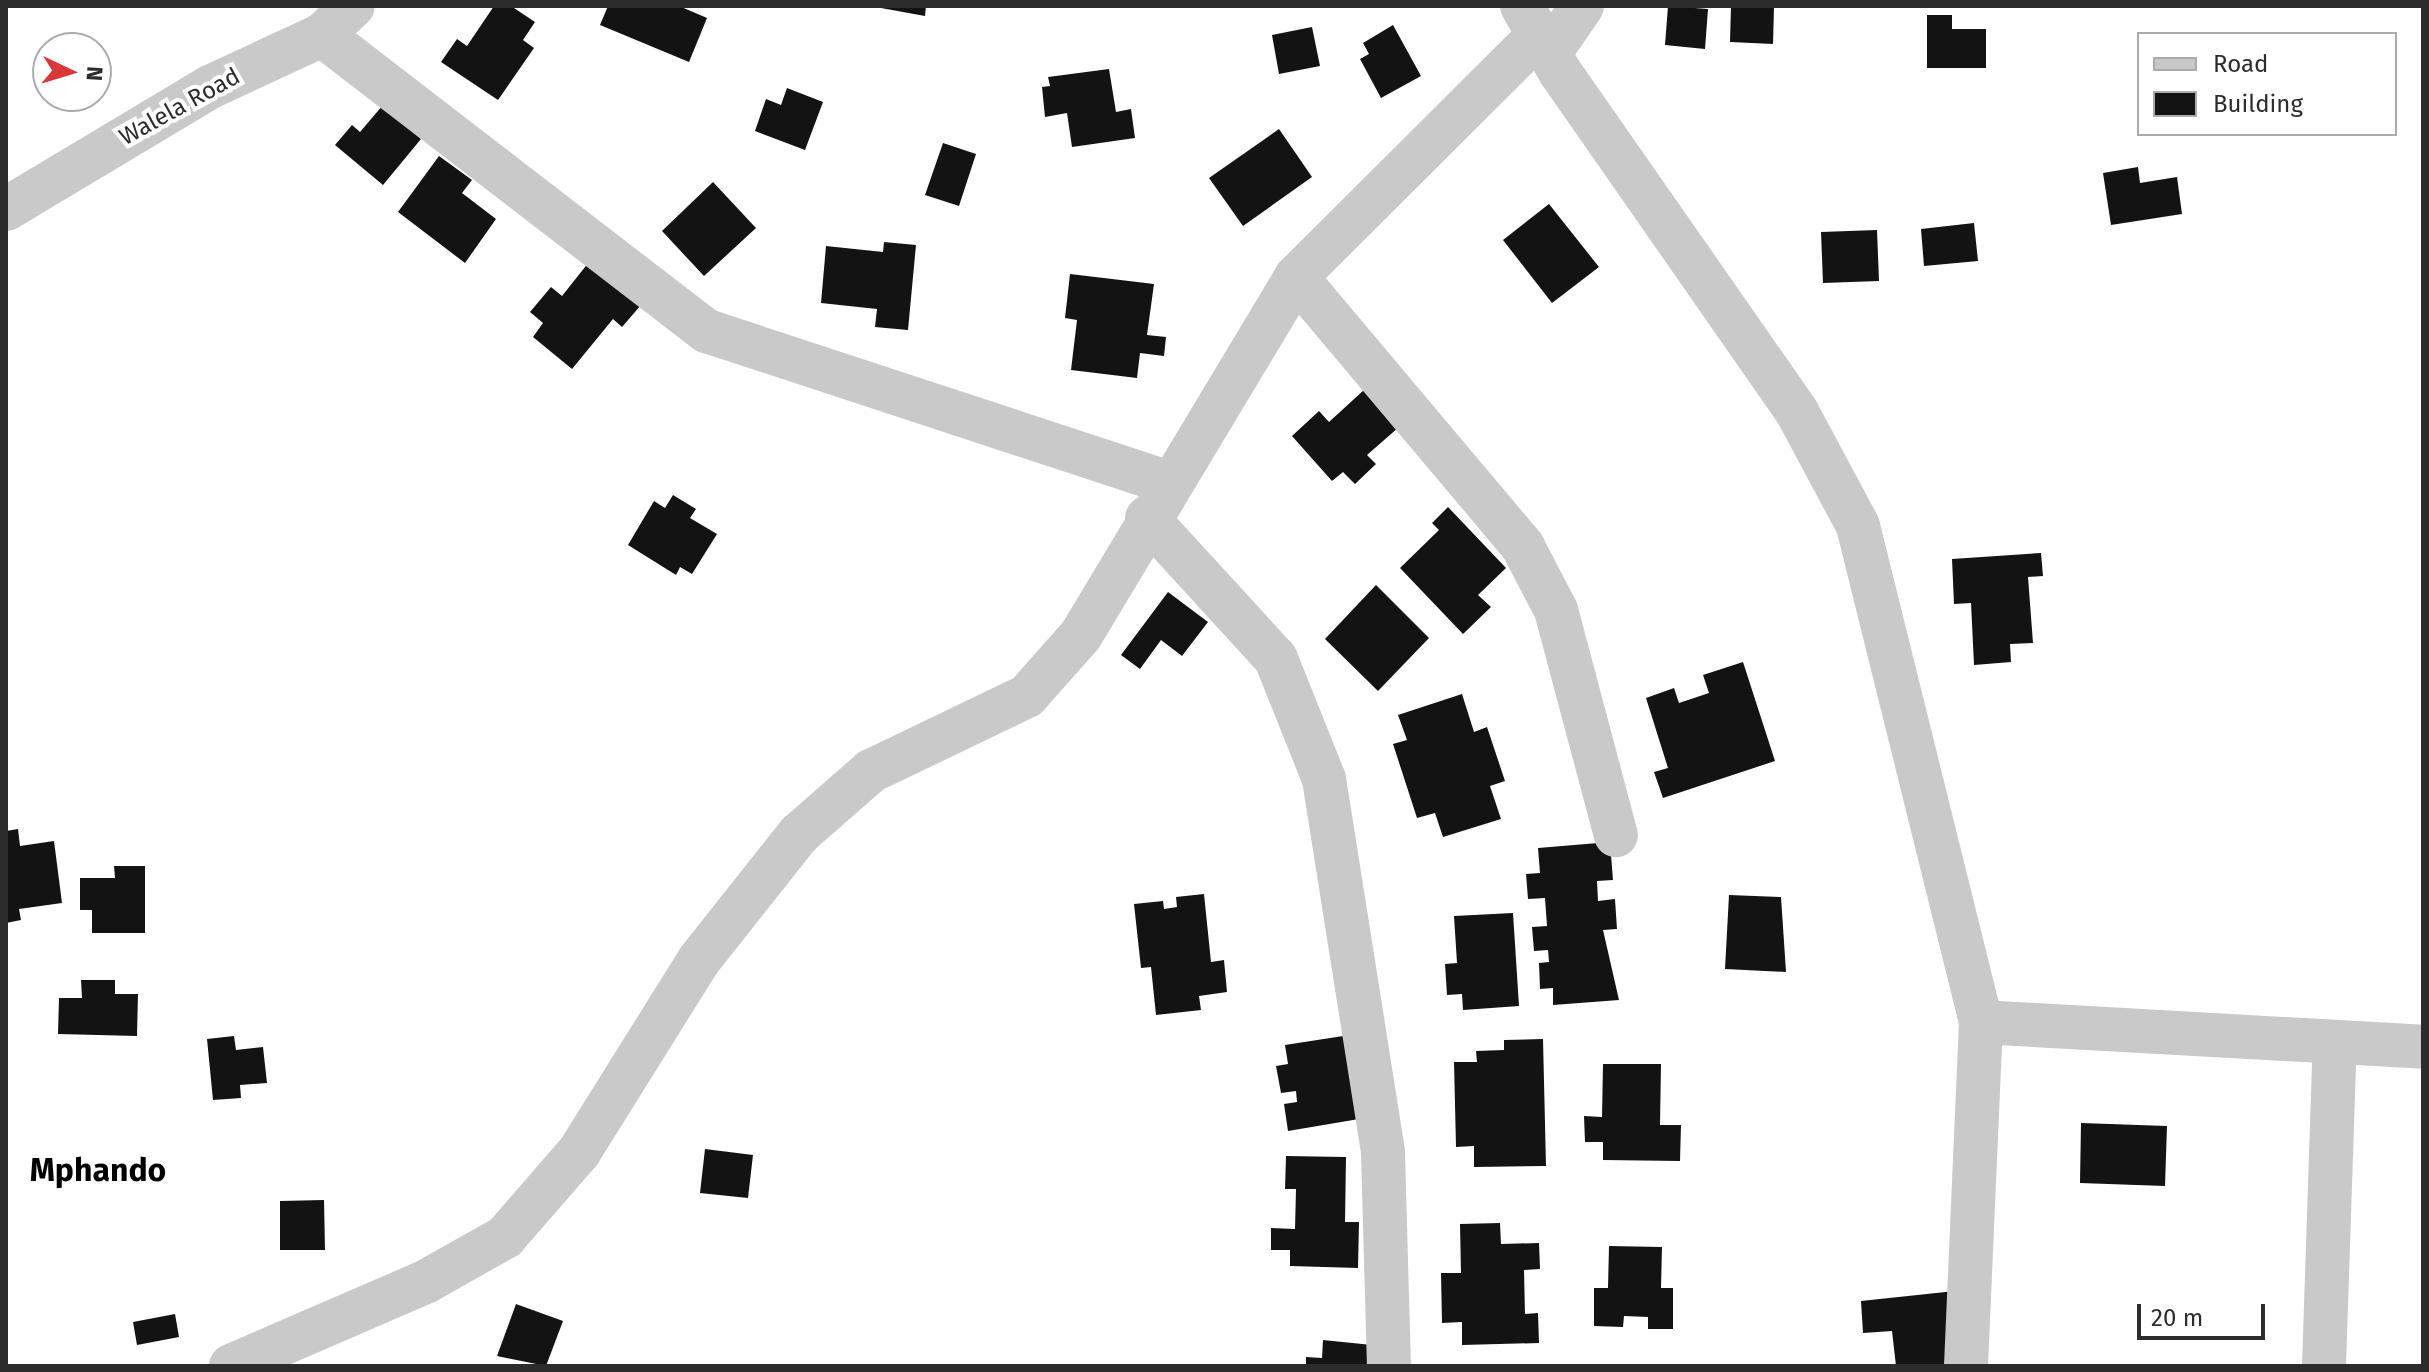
<!DOCTYPE html>
<style>
body{margin:0}
#map{position:relative;width:2429px;height:1372px;overflow:hidden;background:#fff;font-family:"Fira Sans",sans-serif}
div>[style]{position:absolute}
[style*='--x']{left:calc(var(--x)*1px);top:calc(var(--y)*1px);width:calc(var(--w)*1px);rotate:calc(var(--a)*1deg)}
.building>*{inset:0;background:#131313}
.minor>*{height:44px;margin:-22px;padding:0 22px;transform-origin:22px;border-radius:22px;background:#c9c9c9}
span{translate:-50% -50%;white-space:nowrap;text-align:center;line-height:1.15;-webkit-text-stroke:8px #fff;paint-order:stroke}
.street-label{font-size:24px;color:#2c2c2c}
.district-label{font-size:32px;color:#000;font-weight:700}
.frame{position:absolute;inset:0;border:8px solid #2c2c2c;pointer-events:none}
.legend{position:absolute;left:2137px;top:32px;width:260px;height:104px;box-sizing:border-box;background:#fff;border:2px solid #ababab;margin:0;padding:10px 14px;list-style:none;font-size:24px;color:#2c2c2c}
.legend li{display:flex;align-items:center;gap:16px;height:40px}
.legend b{width:40px;border:2px solid #ababab}
.north{position:absolute;left:32px;top:32px;width:80px;height:80px;box-sizing:border-box;background:#fff;border:2px solid #ababab;border-radius:50%;rotate:94deg;font-size:22px;font-weight:700;line-height:32px;text-align:center;color:#2c2c2c}
.north::after{content:'';display:block;margin:auto;width:28px;height:36px;background:#d9373a;clip-path:polygon(50% 0,100% 100%,50% 72%,0 100%)}
.scale{position:absolute;left:2137px;top:1304px;width:128px;height:36px;box-sizing:border-box;border:4px solid #2c2c2c;border-top:0;padding-left:10px;font-size:24px;line-height:28px;white-space:nowrap;color:#2c2c2c;-webkit-text-stroke:6px #fff;paint-order:stroke}
</style>
<div id="map">
<div class="building">
<i style="clip-path:polygon(494px 6px,511px 6px,535px 22px,523px 40px,534px 48px,498px 100px,441px 62px,457px 39px,467px 46px)"></i>
<i style="clip-path:polygon(608px 6px,679px 6px,707px 18px,689px 62px,600px 25px)"></i>
<i style="clip-path:polygon(870px 6px,926px 6px,925px 16px)"></i>
<i style="clip-path:polygon(1668px 6px,1708px 9px,1705px 49px,1665px 45px)"></i>
<i style="clip-path:polygon(1731px 6px,1774px 7px,1773px 44px,1730px 42px)"></i>
<i style="clip-path:polygon(1927px 15px,1952px 15px,1952px 29px,1986px 29px,1986px 68px,1927px 68px)"></i>
<i style="clip-path:polygon(1393px 25px,1421px 76px,1381px 98px,1360px 59px,1369px 54px,1363px 43px)"></i>
<i style="clip-path:polygon(1312px 27px,1320px 66px,1279px 74px,1272px 35px)"></i>
<i style="clip-path:polygon(1109px 69px,1116px 112px,1131px 109px,1135px 138px,1072px 147px,1067px 113px,1045px 117px,1042px 87px,1050px 86px,1048px 77px)"></i>
<i style="clip-path:polygon(787px 88px,823px 102px,805px 150px,755px 131px,766px 99px,781px 105px)"></i>
<i style="clip-path:polygon(383px 105px,421px 139px,383px 185px,335px 145px,352px 125px,360px 132px)"></i>
<i style="clip-path:polygon(1279px 129px,1312px 177px,1243px 226px,1209px 178px)"></i>
<i style="clip-path:polygon(943px 143px,976px 154px,959px 206px,925px 195px)"></i>
<i style="clip-path:polygon(439px 156px,472px 180px,462px 193px,496px 219px,465px 263px,398px 212px)"></i>
<i style="clip-path:polygon(2138px 167px,2140px 183px,2177px 177px,2182px 214px,2111px 225px,2103px 173px)"></i>
<i style="clip-path:polygon(713px 182px,756px 228px,704px 276px,662px 231px)"></i>
<i style="clip-path:polygon(1549px 204px,1599px 267px,1552px 303px,1503px 240px)"></i>
<i style="clip-path:polygon(1974px 223px,1978px 261px,1924px 266px,1921px 229px)"></i>
<i style="clip-path:polygon(1877px 230px,1879px 281px,1823px 283px,1821px 232px)"></i>
<i style="clip-path:polygon(884px 242px,916px 245px,908px 330px,875px 327px,877px 309px,821px 303px,826px 246px,883px 252px)"></i>
<i style="clip-path:polygon(589px 262px,641px 305px,622px 327px,613px 319px,572px 369px,533px 337px,543px 323px,530px 312px,551px 287px,562px 296px)"></i>
<i style="clip-path:polygon(1070px 274px,1154px 284px,1147px 335px,1166px 337px,1164px 356px,1140px 353px,1137px 378px,1071px 370px,1077px 320px,1065px 318px)"></i>
<i style="clip-path:polygon(1365px 389px,1399px 427px,1367px 455px,1376px 464px,1355px 484px,1343px 472px,1332px 481px,1292px 436px,1319px 411px,1329px 422px)"></i>
<i style="clip-path:polygon(673px 495px,696px 509px,690px 518px,717px 534px,692px 574px,680px 567px,676px 575px,628px 545px,654px 501px,665px 508px)"></i>
<i style="clip-path:polygon(1448px 507px,1506px 568px,1478px 595px,1491px 607px,1463px 634px,1400px 568px,1439px 530px,1432px 523px)"></i>
<i style="clip-path:polygon(2041px 553px,2043px 576px,2028px 577px,2033px 643px,2010px 644px,2011px 662px,1974px 665px,1971px 603px,1954px 604px,1952px 559px)"></i>
<i style="clip-path:polygon(1376px 585px,1429px 638px,1378px 691px,1325px 639px)"></i>
<i style="clip-path:polygon(1168px 592px,1208px 622px,1182px 656px,1161px 640px,1140px 669px,1121px 655px)"></i>
<i style="clip-path:polygon(1743px 662px,1775px 761px,1663px 798px,1654px 772px,1668px 768px,1646px 698px,1674px 688px,1679px 703px,1709px 693px,1703px 675px)"></i>
<i style="clip-path:polygon(1462px 694px,1474px 732px,1487px 727px,1505px 781px,1490px 786px,1501px 819px,1443px 837px,1435px 813px,1417px 818px,1393px 744px,1407px 740px,1398px 715px)"></i>
<i style="clip-path:polygon(18px 829px,20px 846px,54px 841px,62px 903px,19px 909px,21px 920px,6px 923px,6px 831px)"></i>
<i style="clip-path:polygon(1610px 842px,1613px 880px,1597px 881px,1598px 901px,1615px 899px,1617px 929px,1603px 930px,1619px 1000px,1553px 1005px,1553px 988px,1540px 989px,1539px 963px,1549px 962px,1548px 950px,1534px 951px,1532px 927px,1547px 926px,1545px 898px,1528px 899px,1526px 874px,1540px 873px,1538px 848px)"></i>
<i style="clip-path:polygon(114px 866px,145px 866px,145px 933px,92px 933px,92px 910px,80px 910px,80px 878px,115px 878px)"></i>
<i style="clip-path:polygon(1204px 894px,1211px 962px,1224px 960px,1227px 992px,1199px 996px,1201px 1010px,1156px 1015px,1151px 967px,1141px 968px,1134px 904px,1163px 901px,1164px 909px,1177px 907px,1176px 897px)"></i>
<i style="clip-path:polygon(1729px 895px,1781px 897px,1786px 972px,1725px 969px)"></i>
<i style="clip-path:polygon(1513px 913px,1519px 1006px,1463px 1010px,1462px 994px,1447px 995px,1445px 964px,1457px 963px,1454px 916px)"></i>
<i style="clip-path:polygon(81px 980px,115px 980px,115px 994px,138px 994px,137px 1036px,58px 1034px,59px 998px,82px 998px)"></i>
<i style="clip-path:polygon(1356px 1034px,1359px 1119px,1288px 1131px,1284px 1104px,1297px 1102px,1296px 1091px,1281px 1093px,1276px 1066px,1288px 1064px,1285px 1045px)"></i>
<i style="clip-path:polygon(234px 1036px,236px 1050px,263px 1047px,267px 1083px,240px 1085px,241px 1098px,213px 1100px,207px 1039px)"></i>
<i style="clip-path:polygon(1543px 1039px,1546px 1166px,1474px 1167px,1474px 1146px,1456px 1147px,1454px 1062px,1477px 1062px,1476px 1051px,1504px 1050px,1504px 1040px)"></i>
<i style="clip-path:polygon(1603px 1064px,1661px 1064px,1660px 1125px,1681px 1125px,1680px 1161px,1603px 1160px,1603px 1142px,1585px 1142px,1584px 1116px,1602px 1117px)"></i>
<i style="clip-path:polygon(2081px 1123px,2167px 1126px,2165px 1186px,2080px 1183px)"></i>
<i style="clip-path:polygon(705px 1149px,753px 1155px,748px 1198px,700px 1193px)"></i>
<i style="clip-path:polygon(1286px 1156px,1346px 1157px,1345px 1222px,1359px 1222px,1358px 1268px,1290px 1266px,1290px 1250px,1271px 1250px,1271px 1228px,1295px 1229px,1296px 1189px,1285px 1189px)"></i>
<i style="clip-path:polygon(324px 1200px,325px 1250px,280px 1250px,280px 1201px)"></i>
<i style="clip-path:polygon(1500px 1223px,1501px 1244px,1539px 1243px,1540px 1269px,1524px 1270px,1525px 1314px,1538px 1313px,1539px 1343px,1462px 1345px,1462px 1322px,1442px 1323px,1441px 1273px,1461px 1273px,1460px 1224px)"></i>
<i style="clip-path:polygon(1609px 1246px,1662px 1247px,1661px 1288px,1673px 1288px,1673px 1329px,1648px 1329px,1648px 1317px,1624px 1316px,1623px 1327px,1594px 1326px,1594px 1288px,1608px 1288px)"></i>
<i style="clip-path:polygon(1955px 1291px,1953px 1366px,1896px 1366px,1892px 1331px,1863px 1333px,1861px 1301px)"></i>
<i style="clip-path:polygon(516px 1304px,563px 1321px,546px 1366px,497px 1356px)"></i>
<i style="clip-path:polygon(175px 1314px,179px 1337px,137px 1345px,133px 1322px)"></i>
<i style="clip-path:polygon(1323px 1340px,1372px 1345px,1370px 1366px,1306px 1366px,1306px 1357px,1322px 1358px)"></i>
</div>
<div class="minor">
<i style="--x:1522;--y:6;--w:76;--a:60.1"></i>
<i style="--x:1560;--y:72;--w:414;--a:55.1"></i>
<i style="--x:1797;--y:412;--w:129;--a:61.8"></i>
<i style="--x:1858;--y:526;--w:511;--a:76.07"></i>
<i style="--x:1981;--y:1022;--w:344;--a:92.5"></i>
<i style="--x:322;--y:35;--w:486;--a:37.6"></i>
<i style="--x:707;--y:331;--w:484;--a:18.2"></i>
<i style="--x:1549;--y:54;--w:58;--a:-55.5"></i>
<i style="--x:6;--y:209;--w:238;--a:-30.9"></i>
<i style="--x:210;--y:87;--w:123;--a:-24.9"></i>
<i style="--x:322;--y:35;--w:42;--a:-43.1"></i>
<i style="--x:1296;--y:277;--w:353;--a:49.9"></i>
<i style="--x:1523;--y:547;--w:71;--a:62.4"></i>
<i style="--x:1556;--y:610;--w:233;--a:75.1"></i>
<i style="--x:1147;--y:518;--w:191;--a:47.5"></i>
<i style="--x:1276;--y:659;--w:129;--a:68.2"></i>
<i style="--x:1324;--y:779;--w:379;--a:81"></i>
<i style="--x:1383;--y:1153;--w:213;--a:88.4"></i>
<i style="--x:1981;--y:1022;--w:443;--a:3.2"></i>
<i style="--x:231;--y:1366;--w:214;--a:-23.4"></i>
<i style="--x:427;--y:1281;--w:90;--a:-29.4"></i>
<i style="--x:505;--y:1237;--w:113;--a:-49"></i>
<i style="--x:579;--y:1152;--w:226;--a:-58"></i>
<i style="--x:699;--y:960;--w:161;--a:-51.6"></i>
<i style="--x:799;--y:834;--w:96;--a:-41.2"></i>
<i style="--x:871;--y:771;--w:173;--a:-25.7"></i>
<i style="--x:1027;--y:696;--w:81;--a:-48.5"></i>
<i style="--x:1081;--y:635;--w:418;--a:-59"></i>
<i style="--x:1296;--y:277;--w:343;--a:-44.9"></i>
<i style="--x:2324;--y:1366;--w:324;--a:-88.1"></i>
</div>
<div class="street-label">
<span style="left:180px;top:107px;rotate:-29deg">Walela Road</span>
</div>
<div class="district-label">
<span style="left:98px;top:1170px">Mphando</span>
</div>
<div class="frame"></div>
<ul class="legend">
<li><b style="height:10px;background:#c9c9c9"></b>Road</li>
<li><b style="height:22px;background:#131313"></b>Building</li>
</ul>
<div class="north">N</div>
<div class="scale">20 m</div>
</div>
